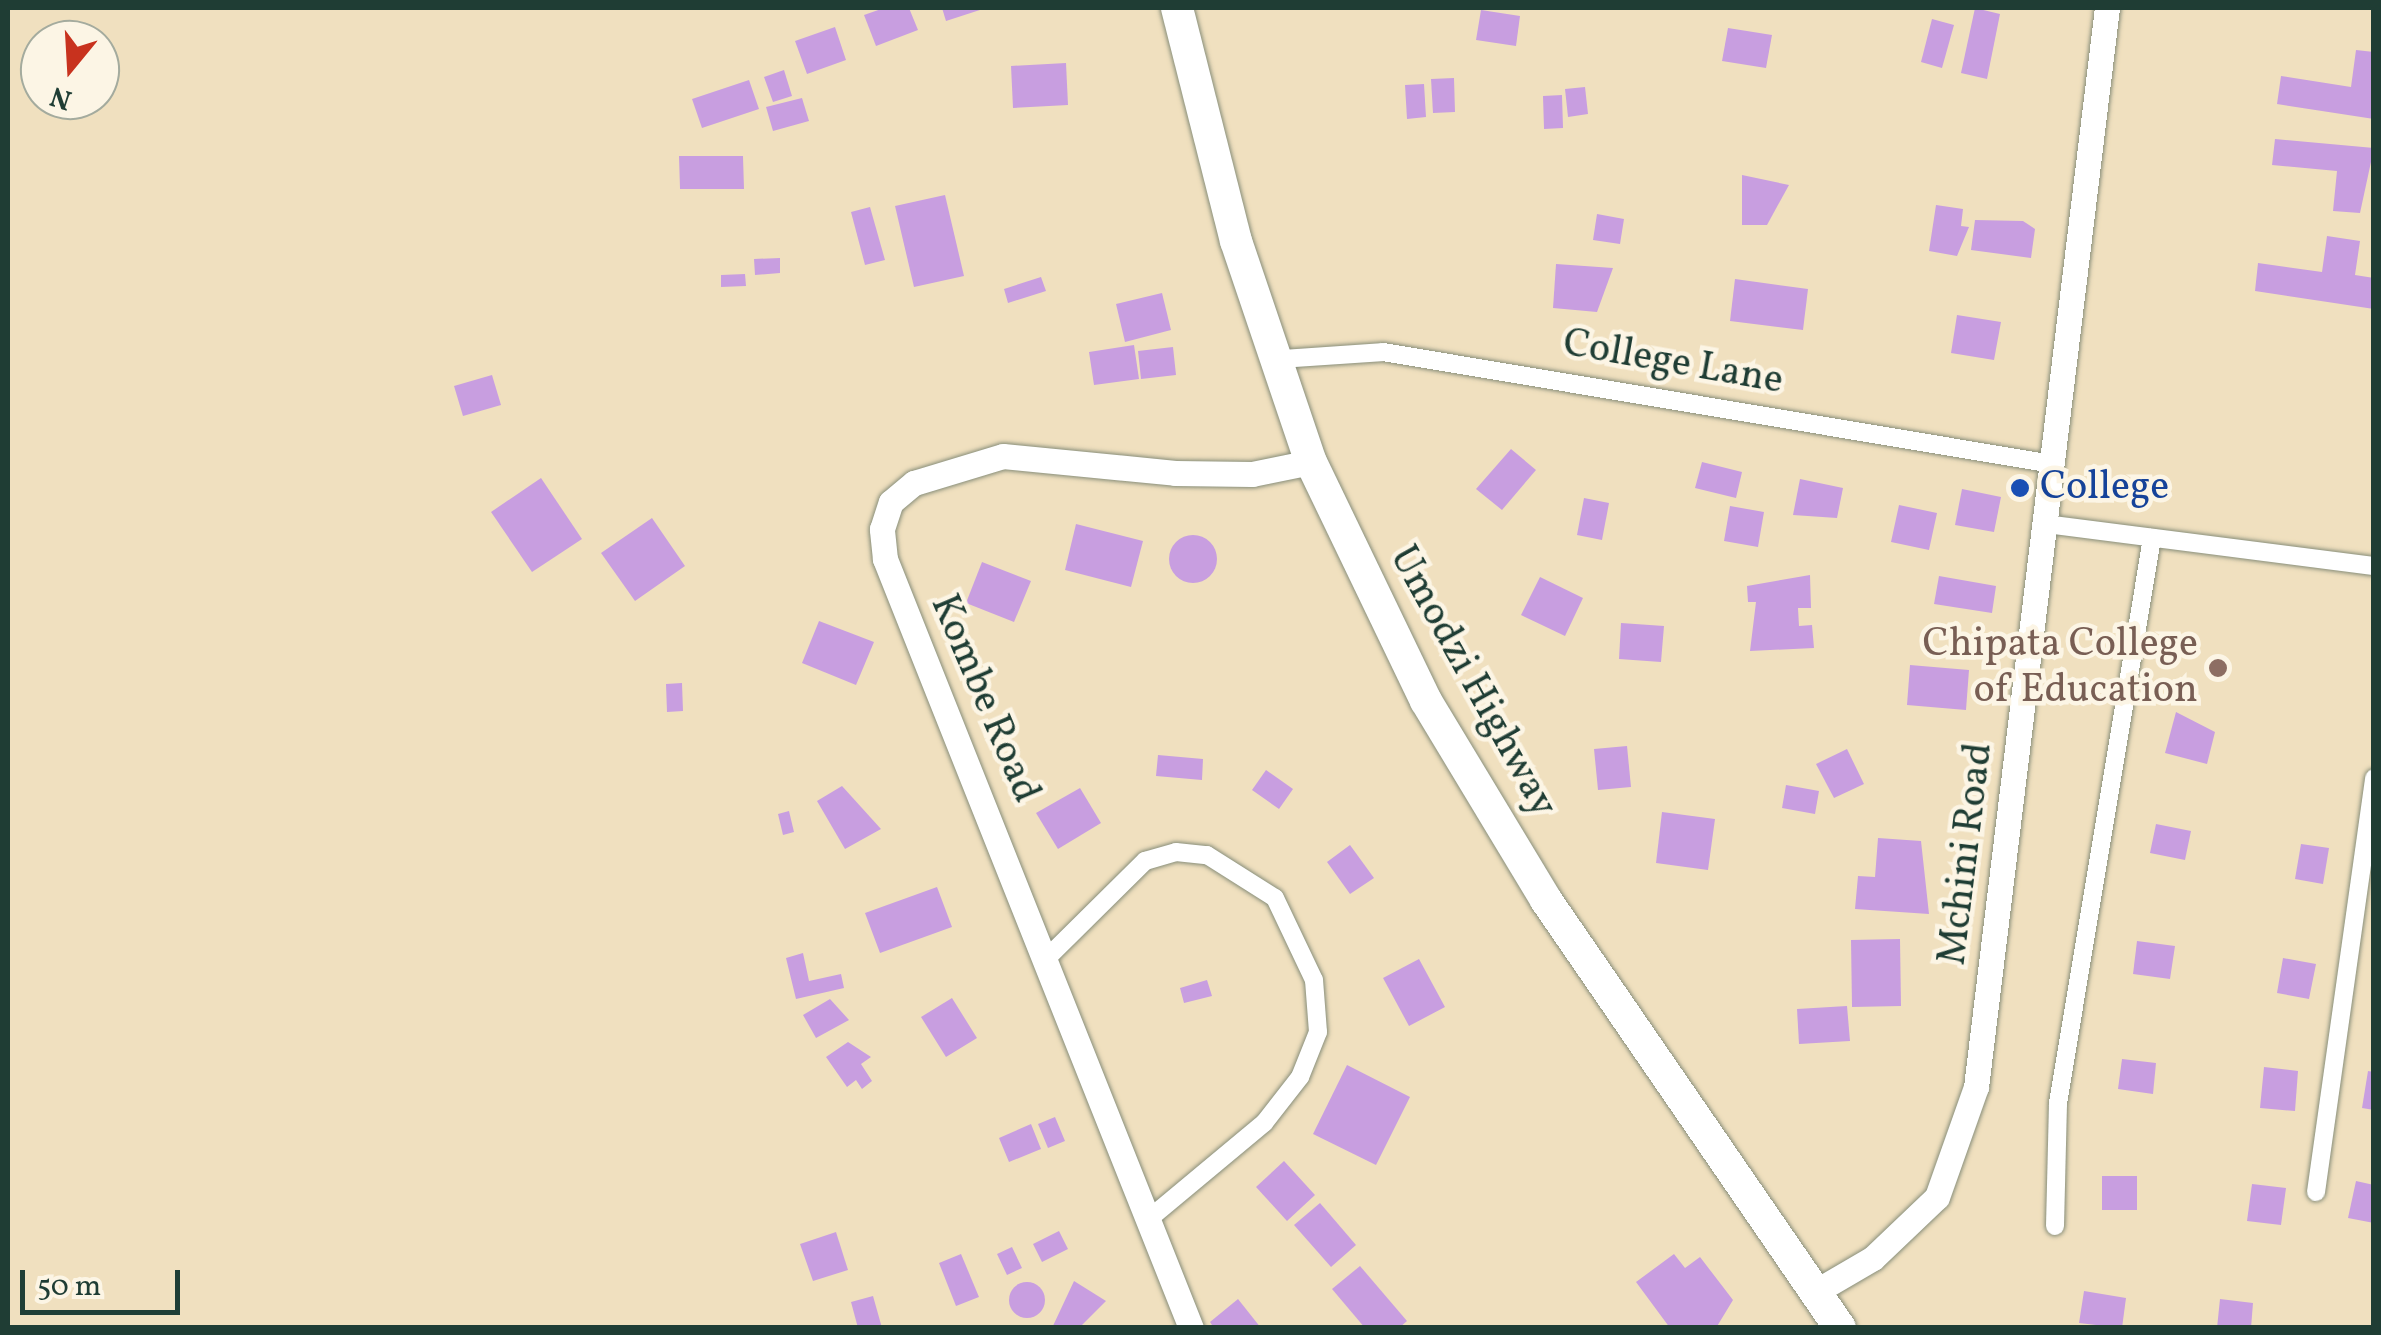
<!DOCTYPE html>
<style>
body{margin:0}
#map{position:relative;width:2381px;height:1335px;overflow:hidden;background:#f0e0bf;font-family:Vollkorn,serif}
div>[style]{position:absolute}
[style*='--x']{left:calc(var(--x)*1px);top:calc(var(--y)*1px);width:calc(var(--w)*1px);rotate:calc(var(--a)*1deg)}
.building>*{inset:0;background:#c89ee0}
.round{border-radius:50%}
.roads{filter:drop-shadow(0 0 2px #888e7a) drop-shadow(0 0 2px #888e7a)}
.street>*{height:18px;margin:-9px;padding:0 9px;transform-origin:9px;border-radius:9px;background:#fff}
.secondary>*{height:25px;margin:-12.5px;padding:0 12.5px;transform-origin:12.5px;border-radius:12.5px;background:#fff}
.highway>*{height:32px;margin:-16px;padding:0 16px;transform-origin:16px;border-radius:16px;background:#fff}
.dots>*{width:28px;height:28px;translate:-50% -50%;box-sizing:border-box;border:5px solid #fcf5e5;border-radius:50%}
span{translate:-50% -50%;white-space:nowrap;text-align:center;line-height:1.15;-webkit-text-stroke:9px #fcf5e5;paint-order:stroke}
.street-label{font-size:40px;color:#1f3d34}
.transit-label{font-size:40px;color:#164399}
.left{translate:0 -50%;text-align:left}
.education-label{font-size:40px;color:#785e54}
.right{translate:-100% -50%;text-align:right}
.frame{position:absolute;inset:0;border:10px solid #1f3d34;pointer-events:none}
.north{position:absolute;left:20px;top:20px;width:100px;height:100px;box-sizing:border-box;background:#fcf5e5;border:2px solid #a4ab9e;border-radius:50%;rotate:198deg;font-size:28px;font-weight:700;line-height:40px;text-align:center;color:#1f3d34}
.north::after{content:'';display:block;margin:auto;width:35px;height:45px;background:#c8321e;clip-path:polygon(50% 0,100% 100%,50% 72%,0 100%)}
.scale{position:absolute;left:20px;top:1270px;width:160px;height:45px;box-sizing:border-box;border:5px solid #1f3d34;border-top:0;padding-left:12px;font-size:30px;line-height:35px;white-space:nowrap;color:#1f3d34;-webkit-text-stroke:8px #fcf5e5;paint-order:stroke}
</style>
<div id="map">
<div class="building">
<i style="clip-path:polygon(884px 8px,909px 8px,918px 30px,876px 46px,864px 15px)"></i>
<i style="clip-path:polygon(942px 8px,986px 8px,946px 21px)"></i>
<i style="clip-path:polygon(1975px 8px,2000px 14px,1987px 79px,1961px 73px)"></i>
<i style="clip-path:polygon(1481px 10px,1520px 16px,1516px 46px,1476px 40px)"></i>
<i style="clip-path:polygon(1932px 19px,1954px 25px,1942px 68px,1921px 62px)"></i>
<i style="clip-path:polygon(835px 27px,846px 60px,807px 74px,795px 41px)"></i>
<i style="clip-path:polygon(1728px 28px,1772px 35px,1766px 68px,1722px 61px)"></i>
<i style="clip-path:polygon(2356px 50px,2374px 52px,2374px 119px,2277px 104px,2281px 76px,2351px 87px)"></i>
<i style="clip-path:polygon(1066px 63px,1068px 105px,1013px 108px,1011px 66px)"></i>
<i style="clip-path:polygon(784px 70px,792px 96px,773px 102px,764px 77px)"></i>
<i style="clip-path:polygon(1454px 78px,1455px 112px,1433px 113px,1431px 79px)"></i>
<i style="clip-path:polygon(749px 80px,759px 109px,702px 128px,692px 99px)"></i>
<i style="clip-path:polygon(1424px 84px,1426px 117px,1407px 119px,1405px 85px)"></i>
<i style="clip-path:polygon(1585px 87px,1588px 114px,1568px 117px,1565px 89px)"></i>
<i style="clip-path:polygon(1562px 95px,1563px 128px,1544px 129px,1543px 96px)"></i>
<i style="clip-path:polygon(802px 98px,809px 121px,773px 131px,766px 107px)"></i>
<i style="clip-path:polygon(2275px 139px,2374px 148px,2360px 213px,2333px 211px,2337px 171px,2272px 165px)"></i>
<i style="clip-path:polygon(679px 156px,743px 156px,744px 189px,680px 189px)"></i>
<i style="clip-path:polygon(1742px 175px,1789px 185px,1767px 225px,1742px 225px)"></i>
<i style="clip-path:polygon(945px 195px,964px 276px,914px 287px,895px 206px)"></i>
<i style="clip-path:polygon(1936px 205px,1963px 209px,1961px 226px,1969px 227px,1957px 256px,1929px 251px)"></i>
<i style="clip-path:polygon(870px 207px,885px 260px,865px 265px,851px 212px)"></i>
<i style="clip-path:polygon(1597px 214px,1624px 219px,1620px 244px,1593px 240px)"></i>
<i style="clip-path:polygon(1975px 220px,2023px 221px,2035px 229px,2031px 258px,1971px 250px)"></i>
<i style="clip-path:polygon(2327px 236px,2360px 241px,2355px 275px,2374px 278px,2374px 309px,2255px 291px,2258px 263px,2322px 272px)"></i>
<i style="clip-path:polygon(780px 258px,780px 273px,755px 275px,754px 259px)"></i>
<i style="clip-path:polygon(1556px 264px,1613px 268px,1597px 312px,1553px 308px)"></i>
<i style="clip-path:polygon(745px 274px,746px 286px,721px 287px,721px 275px)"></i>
<i style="clip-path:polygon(1041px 277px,1046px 291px,1008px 303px,1004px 289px)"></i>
<i style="clip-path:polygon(1735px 279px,1808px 289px,1803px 330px,1730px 321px)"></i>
<i style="clip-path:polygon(1162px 293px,1171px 330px,1125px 342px,1116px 304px)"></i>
<i style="clip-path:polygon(1957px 315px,2001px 322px,1994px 360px,1951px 353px)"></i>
<i style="clip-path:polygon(1134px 345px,1139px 379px,1094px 385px,1089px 352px)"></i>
<i style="clip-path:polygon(1173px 347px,1176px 375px,1141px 379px,1138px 351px)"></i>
<i style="clip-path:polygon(492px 375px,501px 405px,463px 416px,454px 386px)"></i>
<i style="clip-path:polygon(1511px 449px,1536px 470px,1502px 510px,1476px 489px)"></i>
<i style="clip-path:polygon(1702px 462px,1742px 472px,1736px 498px,1695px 488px)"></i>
<i style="clip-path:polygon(541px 478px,582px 539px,532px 572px,491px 512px)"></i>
<i style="clip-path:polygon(1800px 479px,1843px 488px,1837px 518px,1793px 515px)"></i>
<i style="clip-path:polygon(1962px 489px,2001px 497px,1994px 532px,1955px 525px)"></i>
<i style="clip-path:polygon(1584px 498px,1609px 503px,1602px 540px,1577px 535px)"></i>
<i style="clip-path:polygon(1899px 505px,1937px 513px,1929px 550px,1891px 542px)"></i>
<i style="clip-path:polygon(1730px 506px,1764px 512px,1758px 547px,1724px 541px)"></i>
<i style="clip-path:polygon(652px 518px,685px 566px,635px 601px,601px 553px)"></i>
<i style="clip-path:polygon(1076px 524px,1143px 541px,1131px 587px,1065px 570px)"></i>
<i class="round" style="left:1169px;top:535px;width:48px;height:48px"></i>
<i style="clip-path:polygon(982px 562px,1031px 581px,1014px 622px,966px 603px)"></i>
<i style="clip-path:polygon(1810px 575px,1811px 608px,1798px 608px,1799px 626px,1812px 625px,1814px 648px,1750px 651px,1756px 602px,1748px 602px,1747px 586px)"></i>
<i style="clip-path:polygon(1939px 576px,1996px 586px,1992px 613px,1934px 604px)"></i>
<i style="clip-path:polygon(1540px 577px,1583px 598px,1565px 636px,1521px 615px)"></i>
<i style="clip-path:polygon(819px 621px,874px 642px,856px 685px,802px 663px)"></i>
<i style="clip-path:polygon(1621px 623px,1664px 626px,1661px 662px,1619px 659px)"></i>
<i style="clip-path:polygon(1910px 665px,1969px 670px,1966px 710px,1907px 705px)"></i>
<i style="clip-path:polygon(682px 683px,683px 711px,667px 712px,666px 684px)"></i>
<i style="clip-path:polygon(2176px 712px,2215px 732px,2207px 764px,2165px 753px)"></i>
<i style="clip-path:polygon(1627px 746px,1631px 787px,1598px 790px,1594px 749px)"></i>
<i style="clip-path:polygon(1847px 749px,1864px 784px,1834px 798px,1816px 764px)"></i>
<i style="clip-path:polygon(1158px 755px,1203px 759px,1202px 780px,1156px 776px)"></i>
<i style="clip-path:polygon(1266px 770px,1293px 789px,1279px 809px,1252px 790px)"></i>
<i style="clip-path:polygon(1786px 785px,1819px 791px,1815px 814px,1782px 808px)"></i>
<i style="clip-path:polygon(842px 786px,881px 829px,845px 849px,817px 801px)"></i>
<i style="clip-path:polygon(1080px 788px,1101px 823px,1058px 849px,1036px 813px)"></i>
<i style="clip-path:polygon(789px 811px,794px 832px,783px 835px,778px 814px)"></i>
<i style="clip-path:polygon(1662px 812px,1715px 819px,1708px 870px,1656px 863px)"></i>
<i style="clip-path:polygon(2156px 824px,2191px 831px,2185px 860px,2150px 853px)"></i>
<i style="clip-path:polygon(1878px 838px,1921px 841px,1929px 914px,1855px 909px,1858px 876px,1875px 877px)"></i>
<i style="clip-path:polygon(2301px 844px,2329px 848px,2323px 884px,2295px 879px)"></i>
<i style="clip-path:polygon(1350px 845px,1374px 878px,1350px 894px,1327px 862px)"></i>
<i style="clip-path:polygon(937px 887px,952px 927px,880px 953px,865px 913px)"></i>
<i style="clip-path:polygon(1900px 939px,1901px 1006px,1852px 1007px,1851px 940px)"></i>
<i style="clip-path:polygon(2137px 941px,2175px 946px,2170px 979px,2133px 974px)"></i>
<i style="clip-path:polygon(803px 953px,809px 981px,841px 974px,844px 988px,796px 999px,786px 958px)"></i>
<i style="clip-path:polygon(2283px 958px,2316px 964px,2309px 999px,2277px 993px)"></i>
<i style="clip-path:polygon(1419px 959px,1445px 1007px,1409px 1026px,1383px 978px)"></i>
<i style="clip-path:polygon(1207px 980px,1212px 996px,1184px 1003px,1180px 988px)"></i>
<i style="clip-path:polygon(952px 998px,977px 1038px,946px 1057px,921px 1017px)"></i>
<i style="clip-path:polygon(830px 999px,849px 1020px,816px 1038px,803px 1015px)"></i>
<i style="clip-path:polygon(1847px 1006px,1850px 1041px,1799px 1044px,1797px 1009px)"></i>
<i style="clip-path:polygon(848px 1042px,871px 1057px,861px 1064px,872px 1081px,862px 1089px,856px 1080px,847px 1087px,826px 1057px)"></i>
<i style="clip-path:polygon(2122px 1059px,2156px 1063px,2153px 1094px,2118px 1089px)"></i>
<i style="clip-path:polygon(1347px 1065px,1410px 1097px,1376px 1165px,1313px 1134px)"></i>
<i style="clip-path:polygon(2264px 1067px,2298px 1071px,2295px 1111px,2260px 1108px)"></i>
<i style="clip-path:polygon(2368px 1071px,2374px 1072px,2374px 1110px,2362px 1108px)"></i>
<i style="clip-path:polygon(1055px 1117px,1065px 1141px,1048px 1148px,1038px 1124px)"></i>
<i style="clip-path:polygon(1031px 1124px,1041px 1149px,1009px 1162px,999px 1138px)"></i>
<i style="clip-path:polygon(1284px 1161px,1315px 1195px,1287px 1221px,1256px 1187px)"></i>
<i style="clip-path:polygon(2102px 1176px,2137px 1176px,2137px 1210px,2102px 1210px)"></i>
<i style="clip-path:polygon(2356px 1181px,2374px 1185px,2374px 1223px,2348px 1218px)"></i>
<i style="clip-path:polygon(2252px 1184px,2286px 1188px,2281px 1225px,2247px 1221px)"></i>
<i style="clip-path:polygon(1320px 1203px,1356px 1245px,1331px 1267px,1294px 1225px)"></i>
<i style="clip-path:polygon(1059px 1231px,1068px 1249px,1042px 1262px,1033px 1244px)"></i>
<i style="clip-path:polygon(836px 1232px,848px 1270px,813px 1281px,800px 1244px)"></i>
<i style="clip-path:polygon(1012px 1247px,1022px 1268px,1007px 1275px,997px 1254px)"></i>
<i style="clip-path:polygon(961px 1254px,979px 1297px,956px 1306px,939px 1263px)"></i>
<i style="clip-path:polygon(1674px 1254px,1685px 1268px,1700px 1257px,1733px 1300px,1716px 1328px,1670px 1328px,1636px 1282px)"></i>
<i style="clip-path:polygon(1360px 1266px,1407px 1321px,1399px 1328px,1365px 1328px,1332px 1289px)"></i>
<i style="clip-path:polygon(1074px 1281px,1106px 1301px,1079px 1328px,1052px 1328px)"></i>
<i class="round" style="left:1009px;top:1282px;width:36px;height:36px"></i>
<i style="clip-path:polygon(2084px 1291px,2126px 1298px,2122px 1328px,2079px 1323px)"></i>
<i style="clip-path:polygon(873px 1296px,882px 1328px,858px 1328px,851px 1302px)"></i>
<i style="clip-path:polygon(1238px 1299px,1261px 1328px,1214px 1328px,1210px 1322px)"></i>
<i style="clip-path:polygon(2220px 1299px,2253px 1303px,2251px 1328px,2217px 1328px)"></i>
</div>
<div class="roads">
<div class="street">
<i style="--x:1281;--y:359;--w:102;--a:-3.9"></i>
<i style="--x:1383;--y:352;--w:678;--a:9.5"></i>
<i style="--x:2046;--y:524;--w:331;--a:7.3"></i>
<i style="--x:1050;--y:955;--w:134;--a:-44.7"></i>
<i style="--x:1145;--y:861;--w:32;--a:-16"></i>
<i style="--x:1176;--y:852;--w:31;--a:6"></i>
<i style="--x:1207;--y:855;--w:80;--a:32.3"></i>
<i style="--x:1275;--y:898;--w:91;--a:64.6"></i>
<i style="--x:1314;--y:980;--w:52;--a:85.6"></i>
<i style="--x:1318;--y:1032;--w:48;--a:111.8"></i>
<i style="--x:1300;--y:1077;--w:58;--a:128"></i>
<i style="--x:1264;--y:1123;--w:148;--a:140.2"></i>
<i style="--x:2316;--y:1192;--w:418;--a:-82"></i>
<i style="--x:2055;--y:1226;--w:123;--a:-88.6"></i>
<i style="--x:2058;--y:1103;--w:573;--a:-80.55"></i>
</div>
<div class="secondary">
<i style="--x:1820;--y:1289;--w:61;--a:-30.3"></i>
<i style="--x:1873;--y:1258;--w:88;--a:-43.6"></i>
<i style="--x:1937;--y:1197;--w:117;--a:-70.5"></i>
<i style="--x:1976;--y:1087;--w:1087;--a:-83.08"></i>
<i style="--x:1191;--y:1328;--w:828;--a:-111.7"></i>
<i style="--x:885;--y:559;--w:30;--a:-96"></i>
<i style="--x:882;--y:529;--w:28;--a:-72"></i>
<i style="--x:891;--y:502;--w:30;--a:-40"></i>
<i style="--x:914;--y:483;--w:93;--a:-16.9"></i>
<i style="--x:1003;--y:456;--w:173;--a:5.6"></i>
<i style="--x:1175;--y:473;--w:77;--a:0.7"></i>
<i style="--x:1252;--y:474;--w:60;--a:-11.5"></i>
</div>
<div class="highway">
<i style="--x:1177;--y:8;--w:240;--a:75.8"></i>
<i style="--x:1236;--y:241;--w:233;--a:71.3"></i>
<i style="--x:1311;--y:462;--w:265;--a:64.3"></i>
<i style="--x:1426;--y:701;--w:232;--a:58.9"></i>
<i style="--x:1546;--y:900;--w:519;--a:55.51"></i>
</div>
</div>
<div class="dots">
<i style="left:2020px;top:488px;background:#1a4fb4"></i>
<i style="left:2218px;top:668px;background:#8d6e63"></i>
</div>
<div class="street-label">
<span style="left:1673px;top:363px;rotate:10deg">College Lane</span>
<span style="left:1472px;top:682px;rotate:61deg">Umodzi Highway</span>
<span style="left:984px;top:699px;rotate:67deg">Kombe Road</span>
<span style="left:1967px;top:854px;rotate:-83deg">Mchini Road</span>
</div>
<div class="transit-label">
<span class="left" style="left:2040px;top:488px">College</span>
</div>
<div class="education-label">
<span class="right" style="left:2198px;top:668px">Chipata College<br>of Education</span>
</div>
<div class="frame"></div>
<div class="north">N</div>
<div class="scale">50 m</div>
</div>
